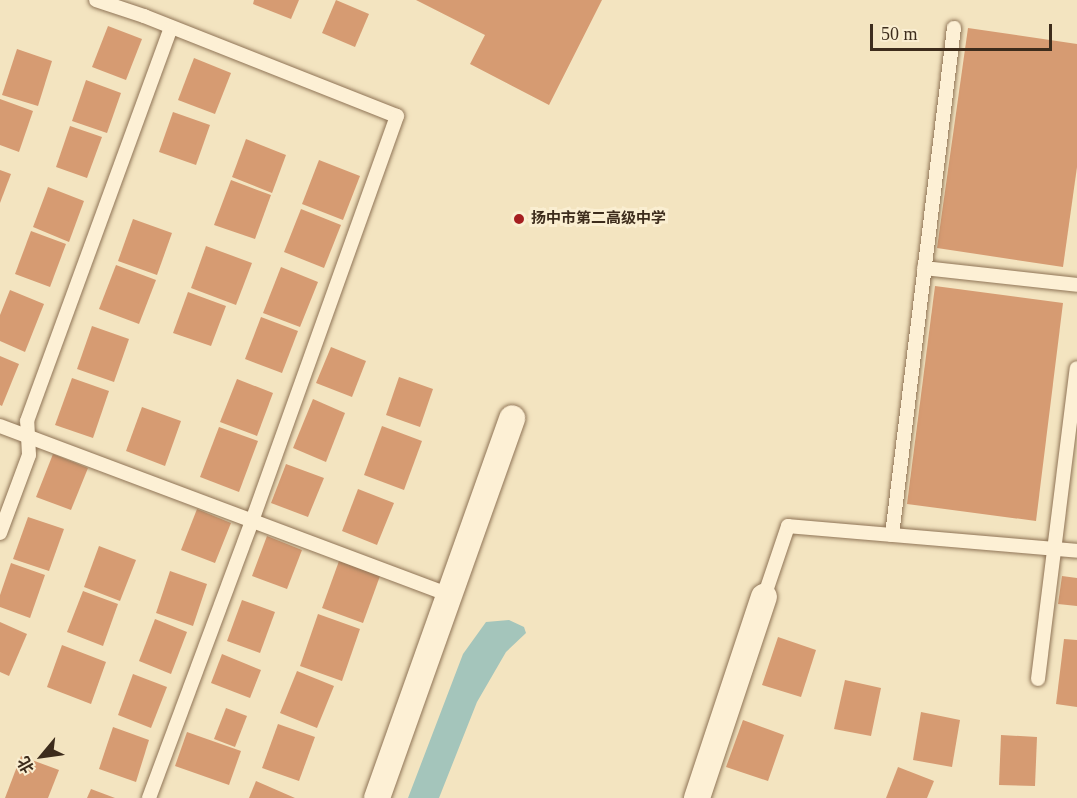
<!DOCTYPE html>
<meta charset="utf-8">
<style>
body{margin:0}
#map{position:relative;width:1077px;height:798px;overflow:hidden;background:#f3e4c0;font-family:"Times New Roman","Noto Sans SC",serif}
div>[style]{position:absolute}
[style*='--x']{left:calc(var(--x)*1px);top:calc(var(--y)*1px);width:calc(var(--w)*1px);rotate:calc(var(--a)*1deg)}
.water>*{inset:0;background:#a4c5bb}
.building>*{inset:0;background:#d69b72}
.roads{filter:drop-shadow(0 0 2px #8f7456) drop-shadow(0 0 2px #8f7456)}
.lane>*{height:14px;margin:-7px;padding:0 7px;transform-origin:7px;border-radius:7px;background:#fdf0d5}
.street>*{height:26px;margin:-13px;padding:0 13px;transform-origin:13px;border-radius:13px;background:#fdf0d5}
.dots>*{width:16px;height:16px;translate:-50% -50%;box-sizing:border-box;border:3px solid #faeed1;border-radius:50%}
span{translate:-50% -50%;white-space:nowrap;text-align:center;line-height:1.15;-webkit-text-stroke:6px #faeed1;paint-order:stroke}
.poi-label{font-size:15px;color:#3d2c1c;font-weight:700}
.left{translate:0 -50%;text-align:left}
.north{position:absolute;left:12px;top:726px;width:60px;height:60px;-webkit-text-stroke:4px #faeed1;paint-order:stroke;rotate:241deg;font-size:16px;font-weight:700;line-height:24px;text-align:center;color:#3d2c1c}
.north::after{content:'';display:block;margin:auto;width:21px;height:27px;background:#3d2c1c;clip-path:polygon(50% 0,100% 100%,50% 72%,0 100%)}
.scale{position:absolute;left:870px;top:24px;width:182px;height:27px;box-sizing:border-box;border:3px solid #3d2c1c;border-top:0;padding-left:8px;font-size:18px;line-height:21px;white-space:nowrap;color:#3d2c1c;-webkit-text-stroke:4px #faeed1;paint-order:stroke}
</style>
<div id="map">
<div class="water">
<i style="clip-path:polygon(509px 620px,524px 627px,526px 633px,506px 652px,477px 702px,439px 798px,408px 798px,463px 654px,486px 622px)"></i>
</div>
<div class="building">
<i style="clip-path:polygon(254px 0,299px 0,291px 19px,253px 4px)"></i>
<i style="clip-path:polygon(336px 0,369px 14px,355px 47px,322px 33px)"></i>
<i style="clip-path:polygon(416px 0,602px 0,549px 105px,470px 64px,485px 35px)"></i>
<i style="clip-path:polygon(108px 26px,142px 39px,126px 80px,92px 67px)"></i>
<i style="clip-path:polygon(968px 28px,1077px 44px,1077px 167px,1063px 267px,937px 248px)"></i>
<i style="clip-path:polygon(17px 49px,52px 61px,38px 106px,2px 95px)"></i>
<i style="clip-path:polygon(194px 58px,231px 73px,215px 114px,178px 100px)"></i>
<i style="clip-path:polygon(86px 80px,121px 93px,107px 133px,72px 121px)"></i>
<i style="clip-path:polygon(0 99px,33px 111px,19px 152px,0 145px)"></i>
<i style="clip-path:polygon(173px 112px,210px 125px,196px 165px,159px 152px)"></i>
<i style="clip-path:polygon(70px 126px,102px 137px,87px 178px,56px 167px)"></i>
<i style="clip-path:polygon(246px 139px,286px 155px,272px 193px,232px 177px)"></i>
<i style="clip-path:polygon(319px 160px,360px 176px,343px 220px,302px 204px)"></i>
<i style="clip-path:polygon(0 170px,11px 174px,0 203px)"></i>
<i style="clip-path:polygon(231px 180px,271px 195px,255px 239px,214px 225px)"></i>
<i style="clip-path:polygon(48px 187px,84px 201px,69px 242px,33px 227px)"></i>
<i style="clip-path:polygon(301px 209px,341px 225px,324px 268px,284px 252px)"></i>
<i style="clip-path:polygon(133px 219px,172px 233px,157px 275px,118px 261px)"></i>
<i style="clip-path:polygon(31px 231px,66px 244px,50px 287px,15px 274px)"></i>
<i style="clip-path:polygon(206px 246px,252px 263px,236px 305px,191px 288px)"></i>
<i style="clip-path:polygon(116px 265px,156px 280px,139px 324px,99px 309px)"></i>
<i style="clip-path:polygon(281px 267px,318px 282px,300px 327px,263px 313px)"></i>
<i style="clip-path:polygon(935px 286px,1063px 303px,1036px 521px,907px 504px)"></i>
<i style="clip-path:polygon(10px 290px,44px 304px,25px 352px,0 341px,0 315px)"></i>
<i style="clip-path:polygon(188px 292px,226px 306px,211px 346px,173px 333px)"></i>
<i style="clip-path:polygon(261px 317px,298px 331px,282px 373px,245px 359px)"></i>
<i style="clip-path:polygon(92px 326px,129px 339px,114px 382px,77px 369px)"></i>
<i style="clip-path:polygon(331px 347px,366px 361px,352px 397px,316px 383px)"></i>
<i style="clip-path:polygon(0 356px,19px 364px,2px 406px,0 405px)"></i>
<i style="clip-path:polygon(399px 377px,433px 389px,420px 427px,386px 415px)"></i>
<i style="clip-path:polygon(72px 378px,109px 391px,93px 438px,55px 425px)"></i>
<i style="clip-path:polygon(237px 379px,273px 393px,257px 436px,220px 422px)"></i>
<i style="clip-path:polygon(313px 399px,345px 413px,326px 462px,293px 448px)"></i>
<i style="clip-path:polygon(142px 407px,181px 421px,165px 466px,126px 451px)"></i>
<i style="clip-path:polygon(382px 426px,422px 441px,404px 490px,364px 475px)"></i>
<i style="clip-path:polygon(219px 427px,258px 441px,239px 492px,200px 477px)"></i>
<i style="clip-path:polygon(53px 454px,88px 468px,71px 510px,36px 497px)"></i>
<i style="clip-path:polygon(286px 464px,324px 478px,308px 517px,271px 503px)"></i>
<i style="clip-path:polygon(358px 489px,394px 503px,377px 545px,342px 531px)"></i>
<i style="clip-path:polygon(197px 509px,231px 523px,215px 563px,181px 550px)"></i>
<i style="clip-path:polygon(28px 517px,64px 529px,49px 571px,13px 559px)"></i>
<i style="clip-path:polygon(267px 536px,302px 550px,287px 589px,252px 576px)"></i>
<i style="clip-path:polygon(99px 546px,136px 560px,120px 601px,84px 587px)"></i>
<i style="clip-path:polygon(339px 561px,380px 576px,363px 623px,322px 608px)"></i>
<i style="clip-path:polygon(11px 563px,45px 575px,30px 618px,0 607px,0 595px)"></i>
<i style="clip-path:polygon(170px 571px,207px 584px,193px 626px,156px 613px)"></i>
<i style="clip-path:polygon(1062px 576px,1077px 578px,1077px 606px,1058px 604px)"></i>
<i style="clip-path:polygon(83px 591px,118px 604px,103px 646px,67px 632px)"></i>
<i style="clip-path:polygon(242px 600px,275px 612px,260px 653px,227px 641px)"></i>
<i style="clip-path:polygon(318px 614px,360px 629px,342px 681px,300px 666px)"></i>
<i style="clip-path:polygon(155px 619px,187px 632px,171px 674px,139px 661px)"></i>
<i style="clip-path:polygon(0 622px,27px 634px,9px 676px,0 672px)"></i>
<i style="clip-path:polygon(778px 637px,816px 650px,801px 697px,762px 685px)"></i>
<i style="clip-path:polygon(1064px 639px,1077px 640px,1077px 707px,1056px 704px)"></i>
<i style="clip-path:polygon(62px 645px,106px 662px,91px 704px,47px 687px)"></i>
<i style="clip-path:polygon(222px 654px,261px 670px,250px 698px,211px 683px)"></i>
<i style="clip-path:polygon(297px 671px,334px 686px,317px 728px,280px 713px)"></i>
<i style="clip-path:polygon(133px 674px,167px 687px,151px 728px,118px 715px)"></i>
<i style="clip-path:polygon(845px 680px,881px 688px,871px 736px,834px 729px)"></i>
<i style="clip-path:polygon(226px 708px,247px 716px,235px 747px,214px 739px)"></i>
<i style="clip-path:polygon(921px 712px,960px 720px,952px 767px,913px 760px)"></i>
<i style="clip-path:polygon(743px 720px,784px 735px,768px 781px,726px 767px)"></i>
<i style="clip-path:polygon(278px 724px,315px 737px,299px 781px,262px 768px)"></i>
<i style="clip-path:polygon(113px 727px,149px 740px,136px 782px,99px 769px)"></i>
<i style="clip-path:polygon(187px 732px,241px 751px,229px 785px,175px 766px)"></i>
<i style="clip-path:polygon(1001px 735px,1037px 737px,1035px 786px,999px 785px)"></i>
<i style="clip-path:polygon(21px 756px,59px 770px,48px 798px,5px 798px)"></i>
<i style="clip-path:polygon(898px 767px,934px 781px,927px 798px,886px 798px)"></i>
<i style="clip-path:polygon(256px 781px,295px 798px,249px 798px)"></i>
<i style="clip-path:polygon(91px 789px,115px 798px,87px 798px)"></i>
</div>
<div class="roads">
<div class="lane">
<i style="--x:96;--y:0;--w:51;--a:18.4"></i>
<i style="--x:144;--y:16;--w:272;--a:21.6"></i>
<i style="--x:397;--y:116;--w:430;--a:109.7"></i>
<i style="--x:252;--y:521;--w:296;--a:110.4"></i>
<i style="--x:924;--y:268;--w:154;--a:6.3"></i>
<i style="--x:0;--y:426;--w:480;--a:20.6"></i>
<i style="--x:0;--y:533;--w:83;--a:-69.6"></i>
<i style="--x:29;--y:455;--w:34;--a:-93"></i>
<i style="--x:27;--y:421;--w:419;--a:-69.9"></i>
<i style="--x:892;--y:535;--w:511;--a:-83.03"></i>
<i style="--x:764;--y:597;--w:75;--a:-71.3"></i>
<i style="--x:788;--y:526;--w:290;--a:4.9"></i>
<i style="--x:1038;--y:679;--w:313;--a:-82.9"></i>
</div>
<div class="street">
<i style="--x:377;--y:798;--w:403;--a:-70.4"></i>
<i style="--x:697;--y:798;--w:212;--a:-71.6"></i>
</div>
</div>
<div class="dots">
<i style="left:519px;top:219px;background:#a51e20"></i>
</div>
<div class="poi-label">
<span class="left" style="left:531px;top:219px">扬中市第二高级中学</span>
</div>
<div class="north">北</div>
<div class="scale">50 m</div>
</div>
